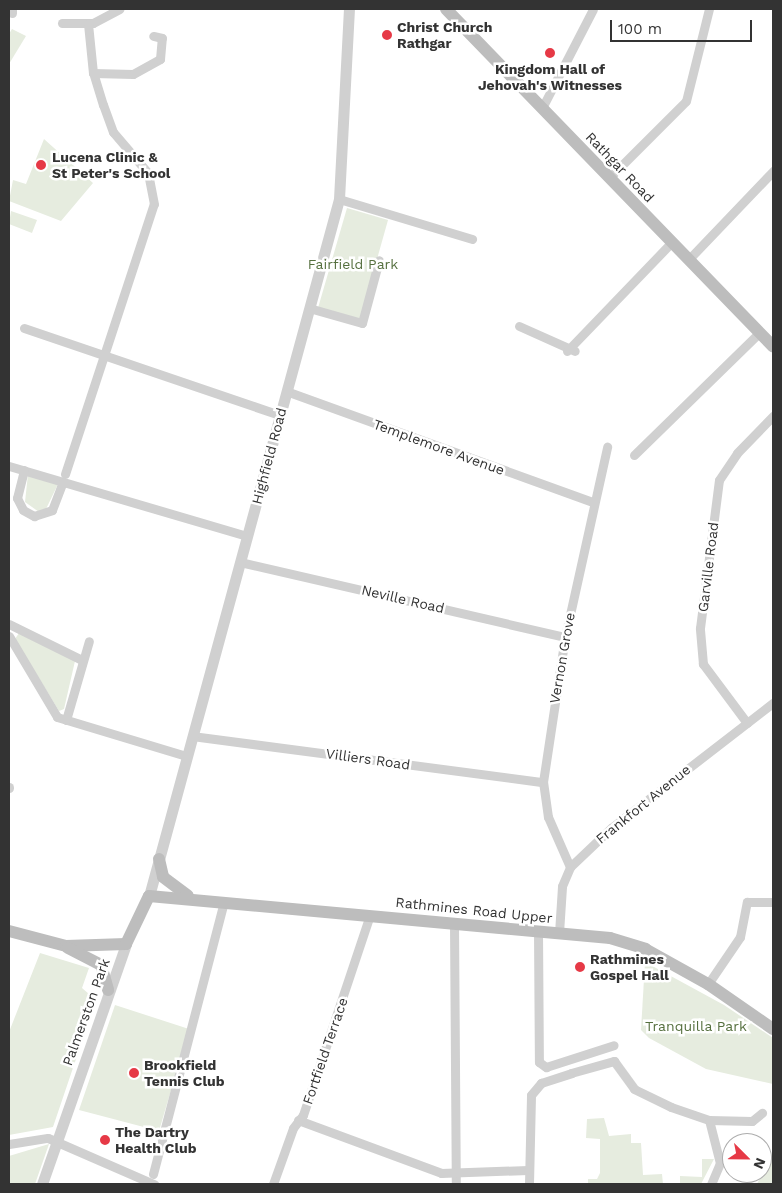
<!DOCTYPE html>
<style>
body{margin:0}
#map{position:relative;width:782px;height:1193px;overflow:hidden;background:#fff;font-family:"Work Sans",sans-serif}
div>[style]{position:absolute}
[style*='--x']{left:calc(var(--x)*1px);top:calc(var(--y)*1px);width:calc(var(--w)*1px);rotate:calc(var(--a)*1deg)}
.green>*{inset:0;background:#e6ecdf}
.minor>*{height:9px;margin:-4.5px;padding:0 4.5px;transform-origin:4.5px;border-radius:4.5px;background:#d0d0d0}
.tertiary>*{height:11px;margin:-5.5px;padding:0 5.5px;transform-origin:5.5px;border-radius:5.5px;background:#d0d0d0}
.secondary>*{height:12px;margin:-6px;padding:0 6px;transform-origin:6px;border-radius:6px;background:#bdbdbd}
.dots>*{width:14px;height:14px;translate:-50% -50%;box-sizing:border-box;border:2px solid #fff;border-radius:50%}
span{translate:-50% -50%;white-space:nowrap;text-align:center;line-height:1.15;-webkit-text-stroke:5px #fff;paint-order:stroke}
.poi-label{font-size:14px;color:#333;font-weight:700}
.left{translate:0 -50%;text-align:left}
.street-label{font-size:14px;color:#333}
.park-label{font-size:14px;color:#56703f}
.frame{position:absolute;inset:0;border:10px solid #333;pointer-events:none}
.north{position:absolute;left:722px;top:1133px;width:50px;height:50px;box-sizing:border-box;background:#fff;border:1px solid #adadad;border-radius:50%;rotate:113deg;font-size:14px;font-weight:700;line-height:20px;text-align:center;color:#333}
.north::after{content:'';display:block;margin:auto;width:18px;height:22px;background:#e63946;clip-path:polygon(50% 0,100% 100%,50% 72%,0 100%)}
.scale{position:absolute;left:610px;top:20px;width:142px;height:22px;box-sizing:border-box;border:2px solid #333;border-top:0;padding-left:6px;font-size:15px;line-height:18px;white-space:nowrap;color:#333;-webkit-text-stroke:4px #fff;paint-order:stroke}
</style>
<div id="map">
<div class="green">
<i style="clip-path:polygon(12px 29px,26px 36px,9px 64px,9px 34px)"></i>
<i style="clip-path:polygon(44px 139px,93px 183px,61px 221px,9px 201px,13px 180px,26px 184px)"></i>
<i style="clip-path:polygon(347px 208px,388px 220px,360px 320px,318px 308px)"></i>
<i style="clip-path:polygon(11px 211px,37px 220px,32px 233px,9px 224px)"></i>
<i style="clip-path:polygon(28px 474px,59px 482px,46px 509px,39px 512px,25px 502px)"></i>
<i style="clip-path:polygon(19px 633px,75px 661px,64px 709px,59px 711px,15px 639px)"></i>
<i style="clip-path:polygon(40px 953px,89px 968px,82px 988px,96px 1000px,53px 1127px,9px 1135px,9px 1032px)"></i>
<i style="clip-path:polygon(645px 962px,724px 1005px,773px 1038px,773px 1084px,706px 1069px,649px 1038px,641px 1030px)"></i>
<i style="clip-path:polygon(115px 1005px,189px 1029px,159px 1131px,79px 1110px)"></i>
<i style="clip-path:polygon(604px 1118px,609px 1136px,631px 1134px,631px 1143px,641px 1143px,643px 1175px,662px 1174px,663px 1184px,588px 1184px,588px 1179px,597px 1179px,600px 1173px,600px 1139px,586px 1138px,587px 1119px)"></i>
<i style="clip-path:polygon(49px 1144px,35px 1184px,9px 1184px,9px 1156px)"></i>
<i style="clip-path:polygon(773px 1151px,773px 1184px,757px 1184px)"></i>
<i style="clip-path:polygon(702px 1159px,714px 1159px,701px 1184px,680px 1184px,680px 1176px,702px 1177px)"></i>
</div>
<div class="minor">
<i style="--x:12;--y:13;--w:4;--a:-90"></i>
<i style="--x:62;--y:23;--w:31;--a:0"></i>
<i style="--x:93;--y:23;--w:30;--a:-28"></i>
<i style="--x:93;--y:73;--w:40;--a:1.4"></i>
<i style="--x:133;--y:74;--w:31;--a:-29"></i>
<i style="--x:160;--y:59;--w:21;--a:-85"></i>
<i style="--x:162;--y:38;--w:9;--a:-167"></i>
<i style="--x:542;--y:108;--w:111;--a:-62.7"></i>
<i style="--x:610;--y:177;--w:107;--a:-45"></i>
<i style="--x:686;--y:101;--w:95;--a:-76"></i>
<i style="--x:339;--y:199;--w:139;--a:16.7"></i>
<i style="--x:689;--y:259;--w:122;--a:-46.3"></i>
<i style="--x:309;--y:308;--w:55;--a:15.8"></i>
<i style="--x:362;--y:323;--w:65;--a:-74.9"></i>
<i style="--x:519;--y:326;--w:61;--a:24.1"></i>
<i style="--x:24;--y:328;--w:270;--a:18.8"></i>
<i style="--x:567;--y:351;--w:151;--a:-46.1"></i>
<i style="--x:286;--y:391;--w:326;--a:19.9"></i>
<i style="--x:634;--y:455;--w:176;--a:-44.3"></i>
<i style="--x:9;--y:466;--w:248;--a:16.4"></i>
<i style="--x:24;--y:470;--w:29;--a:104"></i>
<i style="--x:17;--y:498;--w:13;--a:63"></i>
<i style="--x:23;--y:510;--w:13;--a:29"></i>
<i style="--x:34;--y:516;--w:19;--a:-18"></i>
<i style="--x:52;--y:510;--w:30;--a:-69"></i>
<i style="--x:65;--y:474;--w:284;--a:-71.8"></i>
<i style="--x:154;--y:204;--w:32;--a:-101"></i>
<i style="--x:148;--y:173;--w:54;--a:-130.5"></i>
<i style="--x:113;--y:132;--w:29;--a:-110"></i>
<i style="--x:103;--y:105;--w:34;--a:-107"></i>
<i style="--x:93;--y:73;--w:49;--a:-95.8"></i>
<i style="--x:240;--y:562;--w:334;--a:13"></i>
<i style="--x:9;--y:624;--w:81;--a:26.3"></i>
<i style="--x:9;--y:636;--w:94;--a:59.3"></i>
<i style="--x:57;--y:717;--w:135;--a:16.8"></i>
<i style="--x:66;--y:720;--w:82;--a:-73.8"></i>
<i style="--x:747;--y:723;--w:74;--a:-126.7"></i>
<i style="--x:703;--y:664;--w:36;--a:-95"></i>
<i style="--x:700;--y:628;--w:149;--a:-82.7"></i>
<i style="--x:719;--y:480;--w:32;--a:-56"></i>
<i style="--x:737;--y:453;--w:52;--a:-45.8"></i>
<i style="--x:192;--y:736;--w:354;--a:7.5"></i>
<i style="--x:9;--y:787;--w:1;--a:90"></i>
<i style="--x:570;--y:867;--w:55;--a:-113.7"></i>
<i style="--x:548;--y:817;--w:35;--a:-98"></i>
<i style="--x:543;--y:782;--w:147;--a:-81.4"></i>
<i style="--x:565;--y:637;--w:195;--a:-77.5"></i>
<i style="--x:454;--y:923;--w:261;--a:89.6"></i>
<i style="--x:538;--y:931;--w:131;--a:89.6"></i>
<i style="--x:539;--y:1062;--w:9;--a:36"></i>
<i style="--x:546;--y:1067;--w:71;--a:-17.9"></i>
<i style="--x:559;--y:933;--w:47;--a:-86.3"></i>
<i style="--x:562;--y:886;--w:21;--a:-67"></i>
<i style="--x:570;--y:867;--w:57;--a:-43.6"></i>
<i style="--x:611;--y:828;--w:205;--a:-37.7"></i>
<i style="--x:708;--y:984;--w:57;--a:-55.8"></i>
<i style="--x:740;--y:937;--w:36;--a:-79"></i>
<i style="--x:747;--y:902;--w:26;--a:0"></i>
<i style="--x:298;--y:1120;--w:153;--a:20.3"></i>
<i style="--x:441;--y:1173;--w:87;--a:-2"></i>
<i style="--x:709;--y:1120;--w:44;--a:75.7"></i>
<i style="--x:720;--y:1163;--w:23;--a:113"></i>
<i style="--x:9;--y:1144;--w:39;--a:-9"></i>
<i style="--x:48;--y:1138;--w:116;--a:23.5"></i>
<i style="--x:153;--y:1174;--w:282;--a:-75.4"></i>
<i style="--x:273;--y:1184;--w:59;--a:-70.3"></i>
<i style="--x:293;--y:1128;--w:16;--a:-52"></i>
<i style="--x:303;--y:1115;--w:211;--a:-71.5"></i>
<i style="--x:529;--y:1184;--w:89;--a:-88.7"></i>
<i style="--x:531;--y:1095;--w:16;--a:-50"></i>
<i style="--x:541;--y:1083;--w:32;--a:-18"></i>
<i style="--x:571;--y:1073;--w:45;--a:-15.6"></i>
<i style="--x:614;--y:1061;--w:34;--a:54"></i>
<i style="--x:634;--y:1089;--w:41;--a:25.9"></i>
<i style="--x:671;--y:1107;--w:40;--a:18.9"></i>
<i style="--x:709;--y:1120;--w:43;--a:1.3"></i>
<i style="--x:752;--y:1121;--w:13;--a:-39"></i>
</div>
<div class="tertiary">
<i style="--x:149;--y:896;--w:722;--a:-74.75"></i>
<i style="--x:339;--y:199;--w:190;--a:-87"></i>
<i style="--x:42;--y:1184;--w:254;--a:-70.7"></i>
</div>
<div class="secondary">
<i style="--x:446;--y:9;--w:470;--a:45.9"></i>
<i style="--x:159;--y:859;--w:18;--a:77"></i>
<i style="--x:163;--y:877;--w:31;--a:37"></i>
<i style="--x:9;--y:931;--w:59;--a:14.7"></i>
<i style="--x:66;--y:946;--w:60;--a:-1.9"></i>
<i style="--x:126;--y:944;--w:53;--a:-64.4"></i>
<i style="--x:149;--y:896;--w:463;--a:5.2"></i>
<i style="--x:610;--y:938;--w:37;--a:17"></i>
<i style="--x:645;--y:949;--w:72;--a:29.1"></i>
<i style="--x:708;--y:984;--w:79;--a:34.7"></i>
<i style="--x:68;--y:948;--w:37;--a:27"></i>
<i style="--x:101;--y:965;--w:26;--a:74"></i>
</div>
<div class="dots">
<i style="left:387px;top:35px;background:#e63946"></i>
<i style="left:550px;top:53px;background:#e63946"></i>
<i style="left:41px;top:165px;background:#e63946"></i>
<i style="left:580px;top:967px;background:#e63946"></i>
<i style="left:134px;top:1073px;background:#e63946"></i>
<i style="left:105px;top:1140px;background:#e63946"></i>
</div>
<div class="poi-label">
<span class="left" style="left:397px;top:35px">Christ Church<br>Rathgar</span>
<span style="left:550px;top:77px">Kingdom Hall of<br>Jehovah's Witnesses</span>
<span class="left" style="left:52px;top:165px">Lucena Clinic &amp;<br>St Peter's School</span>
<span class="left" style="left:590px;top:967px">Rathmines<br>Gospel Hall</span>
<span class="left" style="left:144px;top:1073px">Brookfield<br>Tennis Club</span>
<span class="left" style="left:115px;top:1140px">The Dartry<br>Health Club</span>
</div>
<div class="street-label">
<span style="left:620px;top:167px;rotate:46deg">Rathgar Road</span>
<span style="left:439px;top:447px;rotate:20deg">Templemore Avenue</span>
<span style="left:269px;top:456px;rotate:-75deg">Highfield Road</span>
<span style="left:708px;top:567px;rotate:-83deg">Garville Road</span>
<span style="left:403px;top:599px;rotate:13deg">Neville Road</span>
<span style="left:562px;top:658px;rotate:-80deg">Vernon Grove</span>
<span style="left:368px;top:759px;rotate:8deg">Villiers Road</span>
<span style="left:643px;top:804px;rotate:-39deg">Frankfort Avenue</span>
<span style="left:474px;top:910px;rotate:6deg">Rathmines Road Upper</span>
<span style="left:86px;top:1012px;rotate:-70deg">Palmerston Park</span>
<span style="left:325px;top:1051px;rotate:-71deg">Fortfield Terrace</span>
</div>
<div class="park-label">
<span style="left:353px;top:264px">Fairfield Park</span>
<span style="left:696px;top:1026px">Tranquilla Park</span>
</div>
<div class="frame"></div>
<div class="north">N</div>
<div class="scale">100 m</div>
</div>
